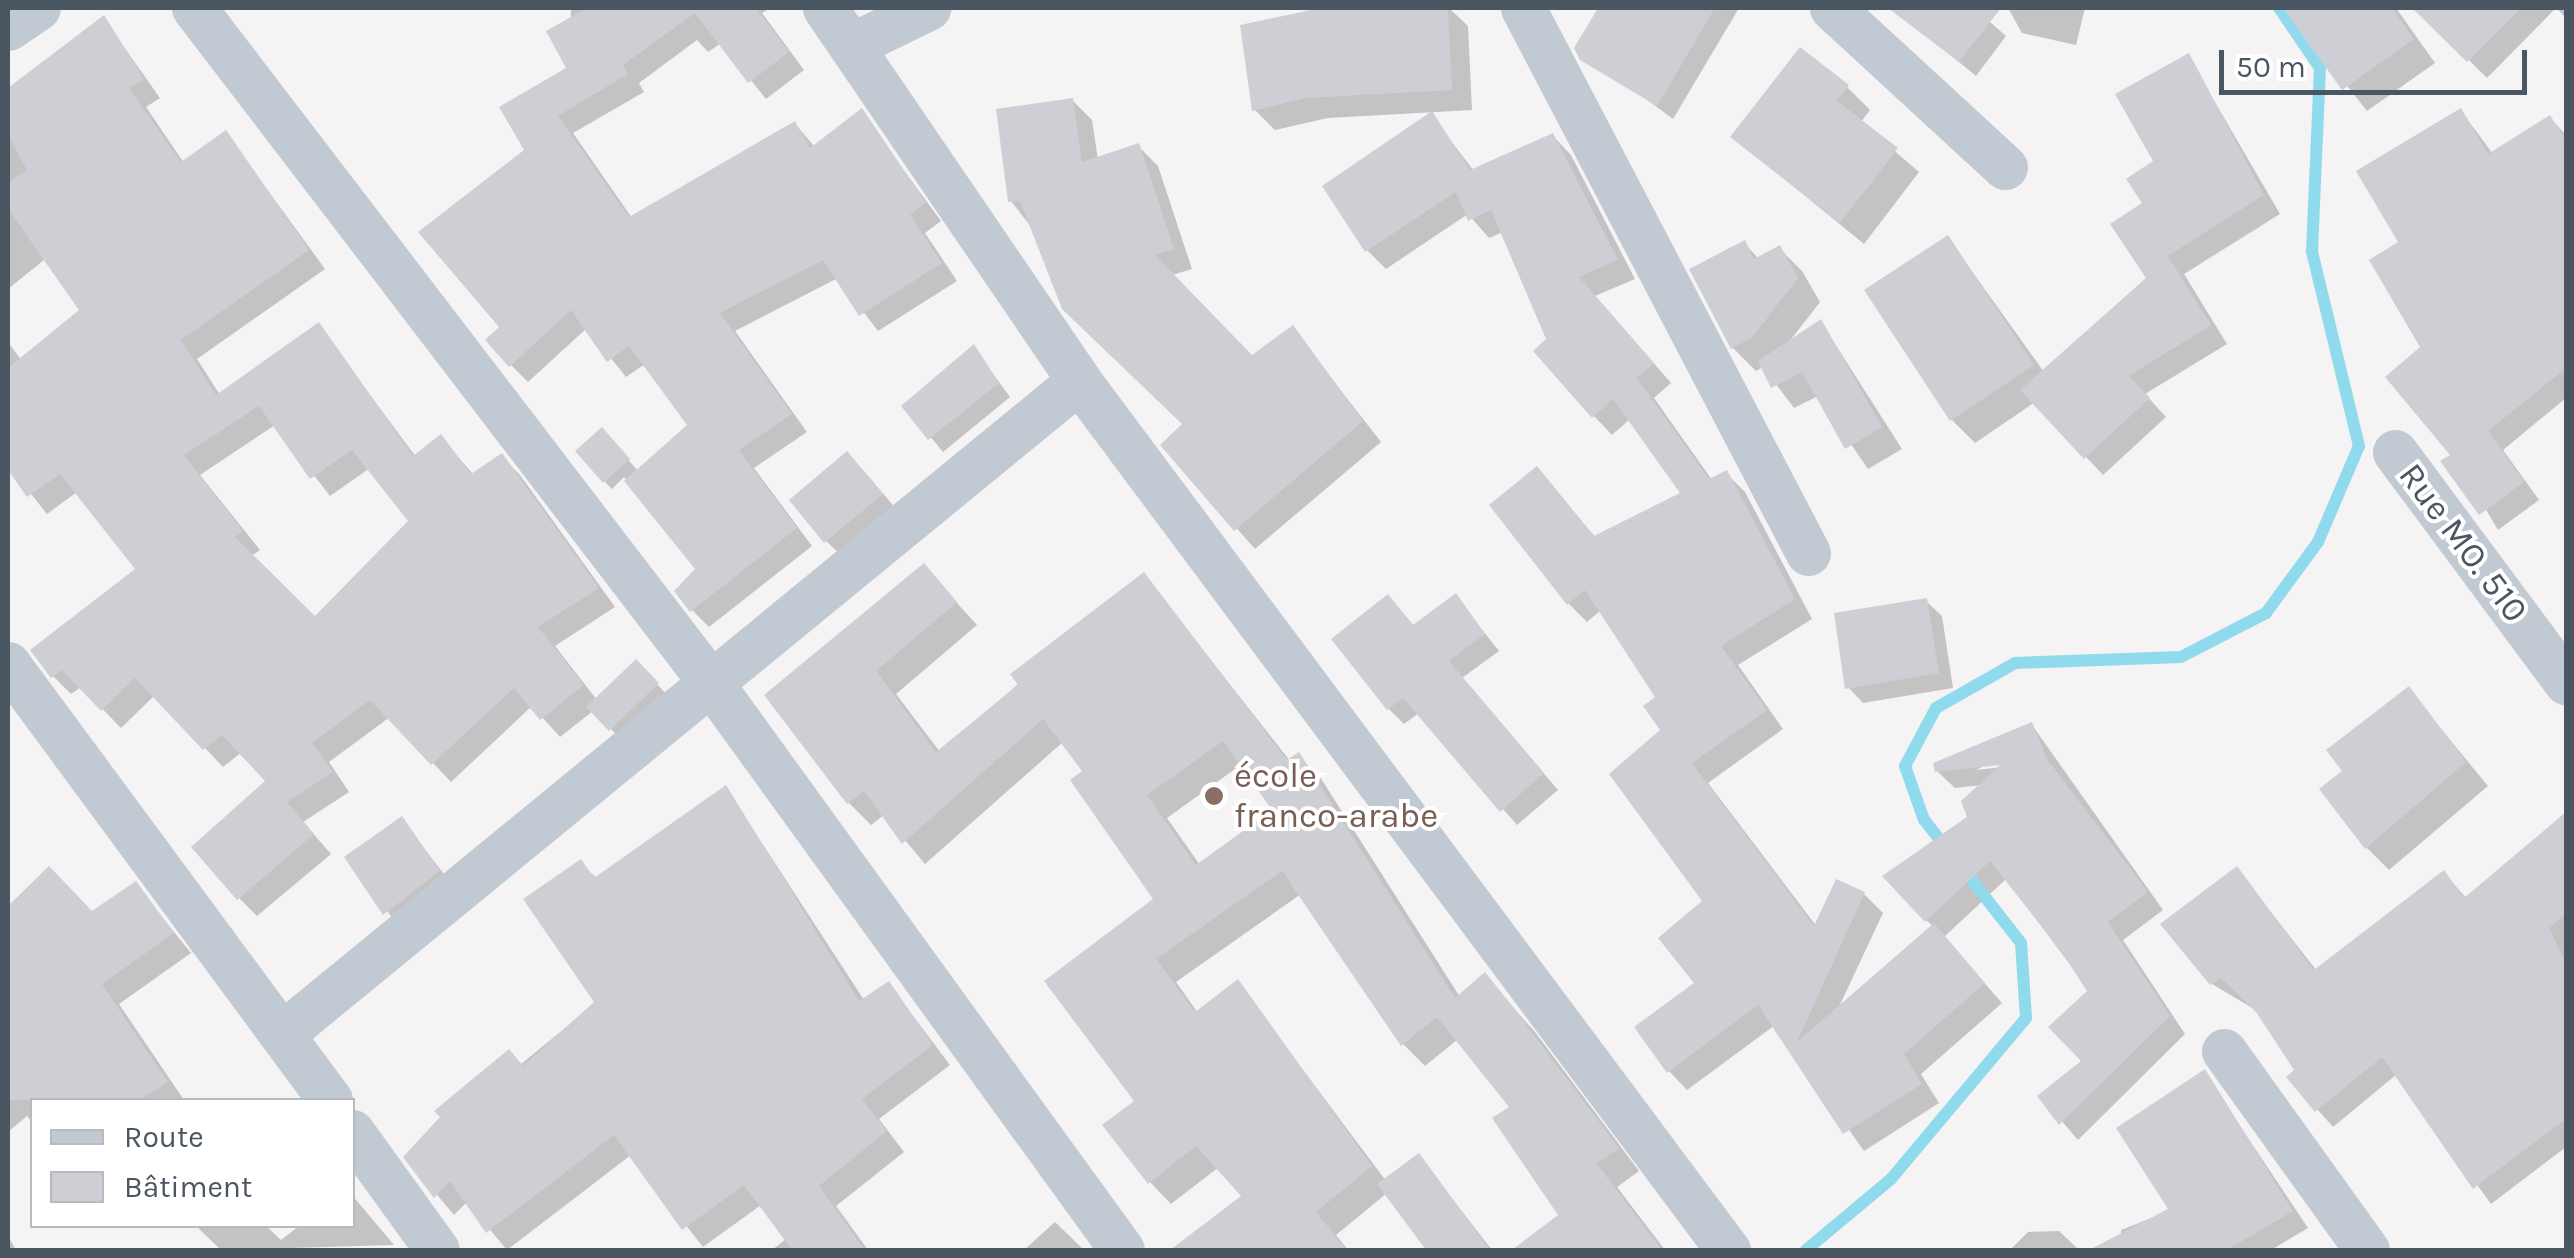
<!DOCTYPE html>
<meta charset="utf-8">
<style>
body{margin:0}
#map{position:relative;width:2574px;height:1258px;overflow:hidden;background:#f5f3f3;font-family:Karla,sans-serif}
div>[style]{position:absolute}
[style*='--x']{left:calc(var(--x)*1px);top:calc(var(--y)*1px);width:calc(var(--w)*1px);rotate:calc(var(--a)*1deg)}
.shadow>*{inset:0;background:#0003}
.stream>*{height:12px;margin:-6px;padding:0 6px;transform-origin:6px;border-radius:6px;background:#90daee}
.building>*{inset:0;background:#cdcfd5}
.minor>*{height:45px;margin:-22.5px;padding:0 22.5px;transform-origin:22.5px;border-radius:22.5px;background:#c1cad2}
.dots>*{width:28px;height:28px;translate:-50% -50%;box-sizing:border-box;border:5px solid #fff;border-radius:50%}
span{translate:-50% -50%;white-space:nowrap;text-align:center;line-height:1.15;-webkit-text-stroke:8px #fff;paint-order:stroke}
.street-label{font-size:35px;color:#4a5661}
.education-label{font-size:35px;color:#785e54}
.left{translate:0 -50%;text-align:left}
.frame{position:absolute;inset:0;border:10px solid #4a5661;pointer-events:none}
.legend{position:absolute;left:30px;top:1098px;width:325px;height:130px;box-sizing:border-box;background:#fff;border:2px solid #b7bbc0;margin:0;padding:12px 18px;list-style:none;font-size:30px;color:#4a5661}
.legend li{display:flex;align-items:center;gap:20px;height:50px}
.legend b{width:50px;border:2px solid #b7bbc0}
.scale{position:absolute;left:2219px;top:50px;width:308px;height:45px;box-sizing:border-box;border:5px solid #4a5661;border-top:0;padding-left:12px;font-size:30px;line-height:35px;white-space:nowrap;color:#4a5661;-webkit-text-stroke:8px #fff;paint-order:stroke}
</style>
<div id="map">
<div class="shadow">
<i style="clip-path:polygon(571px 8px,771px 8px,762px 13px,804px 70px,766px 99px,721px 43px,708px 52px,697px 40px,639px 83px,644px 92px,573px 133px,632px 218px,795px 124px,815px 147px,861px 112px,941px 221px,925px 233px,957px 281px,878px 331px,838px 278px,735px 331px,807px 432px,754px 468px,812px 546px,709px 627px,692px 610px,698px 569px,624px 477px,612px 489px,605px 482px,609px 438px,638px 471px,690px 425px,645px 364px,626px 377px,587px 328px,528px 382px,511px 365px,502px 327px,527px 151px,570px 69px)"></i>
<i style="clip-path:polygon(1449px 8px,1468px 26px,1472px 110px,1328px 118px,1275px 130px,1254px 109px,1312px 12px)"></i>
<i style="clip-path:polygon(1601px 8px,1739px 8px,1673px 119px,1577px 48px)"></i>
<i style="clip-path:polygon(1927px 8px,1974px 8px,2006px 36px,1976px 76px,1914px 25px)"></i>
<i style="clip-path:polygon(2008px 8px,2085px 8px,2076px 45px,2022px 33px)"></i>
<i style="clip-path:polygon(2286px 8px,2396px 8px,2435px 63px,2367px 111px)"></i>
<i style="clip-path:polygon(2427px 8px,2556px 8px,2487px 78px,2421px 13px)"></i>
<i style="clip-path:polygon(2557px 8px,2566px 8px,2566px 19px)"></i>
<i style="clip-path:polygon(evenodd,104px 19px,160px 98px,146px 107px,184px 163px,226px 133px,325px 269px,197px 359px,220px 395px,318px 325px,416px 457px,441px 438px,474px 475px,502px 457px,520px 475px,615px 607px,555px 646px,597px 700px,636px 662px,672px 700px,626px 744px,593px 711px,560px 737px,532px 706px,451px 782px,390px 717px,329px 762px,349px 792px,303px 822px,331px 854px,257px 916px,239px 898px,269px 781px,242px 752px,223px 767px,155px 695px,121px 728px,81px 687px,71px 694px,53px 676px,139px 570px,77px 492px,47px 514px,8px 465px,8px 342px,21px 360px,83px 310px,44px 260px,8px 289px,8px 91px,104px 19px,275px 425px,330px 496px,370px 468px,411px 522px,315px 620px,251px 556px,260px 550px,200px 475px,275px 425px)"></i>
<i style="clip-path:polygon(2188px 56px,2280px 214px,2184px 274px,2227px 344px,2145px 394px,2166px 417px,2103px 475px,2035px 402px,1975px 443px,1952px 420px,1948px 238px,2044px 372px,2150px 278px,2145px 203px)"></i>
<i style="clip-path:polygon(1847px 87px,1870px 110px,1861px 122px,1919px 172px,1864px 244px,1733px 137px)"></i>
<i style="clip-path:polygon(1072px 100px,1092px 120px,1098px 160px,1138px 146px,1158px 166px,1192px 269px,1172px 275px,1252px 358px,1292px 328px,1381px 442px,1255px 549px,1163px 445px,1185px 424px,1011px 201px)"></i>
<i style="clip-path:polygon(2461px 111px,2493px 154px,2550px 118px,2566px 135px,2566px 398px,2503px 450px,2539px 500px,2498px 530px,2454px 455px,2402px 243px)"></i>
<i style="clip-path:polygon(evenodd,1431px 115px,1474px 171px,1553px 136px,1571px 155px,1635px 279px,1595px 296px,1671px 383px,1654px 398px,1712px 480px,1726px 473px,1745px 492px,1812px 619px,1738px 665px,1783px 729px,1708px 783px,1817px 927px,1864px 894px,1883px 913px,1838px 1009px,1933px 927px,1886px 876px,1971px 818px,1982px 785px,1955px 788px,1937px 771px,2032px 725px,2163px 910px,2123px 940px,2185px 1034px,2078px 1140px,2041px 1097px,2085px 1062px,2090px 991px,2006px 879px,1944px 937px,2002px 1003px,1921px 1074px,1939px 1103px,1864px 1151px,1775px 1025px,1687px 1090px,1669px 1071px,1698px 983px,1706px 902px,1659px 697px,1601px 610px,1587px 622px,1568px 603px,1537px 469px,1596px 538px,1684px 494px,1630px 419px,1612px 435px,1594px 416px,1503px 232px,1489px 238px,1468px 214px,1386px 269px,1367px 250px,1431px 115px,1988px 764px,2012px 766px,1976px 770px,1988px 764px)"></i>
<i style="clip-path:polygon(1744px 243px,1759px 259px,1779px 248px,1802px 271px,1820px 302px,1789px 342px,1821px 322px,1902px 449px,1868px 469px,1818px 396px,1794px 408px,1763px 367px,1756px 371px,1733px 348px,1692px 270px)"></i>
<i style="clip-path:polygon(974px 348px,1010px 397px,943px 452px,905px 406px)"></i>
<i style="clip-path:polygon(863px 470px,897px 510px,842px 556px,826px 541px)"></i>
<i style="clip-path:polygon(evenodd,924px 567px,977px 625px,896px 694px,940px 752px,1144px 575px,1290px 761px,1298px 756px,1320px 777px,1460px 997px,1485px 976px,1535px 1032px,1639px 1171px,1617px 1187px,1665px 1250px,1545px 1250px,1535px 1236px,1562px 1216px,1512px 1107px,1458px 1039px,1425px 1066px,1403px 1044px,1301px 894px,1176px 982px,1198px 1013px,1238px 983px,1386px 1181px,1419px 1156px,1492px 1250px,1429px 1250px,1387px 1193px,1336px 1235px,1348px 1250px,1175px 1250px,1245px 1196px,1219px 1167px,1171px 1204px,1150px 1182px,1138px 1101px,1156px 899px,1085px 772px,1063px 742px,925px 864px,884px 815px,871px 825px,849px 803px,768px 695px,924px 567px,1242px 764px,1275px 811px,1200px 865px,1167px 818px,1242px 764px)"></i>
<i style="clip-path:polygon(1388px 597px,1415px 627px,1456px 597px,1499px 651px,1462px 678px,1558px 790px,1517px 825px,1419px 713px,1404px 724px,1389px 709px)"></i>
<i style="clip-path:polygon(1926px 601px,1942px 616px,1953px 688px,1863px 703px,1848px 687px)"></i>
<i style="clip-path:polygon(2408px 689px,2488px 786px,2389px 870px,2366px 847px,2346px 772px)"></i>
<i style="clip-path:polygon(726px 788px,864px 1000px,889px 984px,950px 1065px,879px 1119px,904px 1152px,836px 1206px,868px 1250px,772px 1250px,786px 1239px,761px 1205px,703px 1247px,631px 1155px,507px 1250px,467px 1202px,454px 1215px,406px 1158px,597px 1002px,580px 862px,597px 879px)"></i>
<i style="clip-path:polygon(402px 820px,454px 887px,401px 929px,347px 858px)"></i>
<i style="clip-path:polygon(2550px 829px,2566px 846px,2566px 1147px,2491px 1204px,2397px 1074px,2333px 1127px,2289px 1077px,2297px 1071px,2259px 1012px,2212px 984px,2237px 869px,2317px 971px,2444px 873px,2467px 899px)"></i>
<i style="clip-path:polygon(49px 870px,92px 914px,136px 885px,191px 953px,119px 1004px,184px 1100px,32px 1100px,32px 1122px,27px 1116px,8px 1132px,8px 910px)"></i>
<i style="clip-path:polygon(2204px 1072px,2308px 1228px,2271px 1250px,2121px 1250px,2121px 1230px,2172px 1210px)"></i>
<i style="clip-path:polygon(352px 1195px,394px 1245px,221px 1250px,196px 1226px,266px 1226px,281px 1240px,299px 1226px,352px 1226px)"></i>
<i style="clip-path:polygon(1055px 1222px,1084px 1250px,1024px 1250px)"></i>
<i style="clip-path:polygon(2059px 1231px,2079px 1250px,2010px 1250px,2028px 1232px)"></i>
<i style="clip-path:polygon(8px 1236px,16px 1250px,8px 1250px)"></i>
</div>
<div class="stream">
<i style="--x:1947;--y:849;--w:37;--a:-128"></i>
<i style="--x:1924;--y:820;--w:57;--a:-109.4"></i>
<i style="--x:1905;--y:766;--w:66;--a:-61.9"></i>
<i style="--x:1936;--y:708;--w:91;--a:-29.7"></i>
<i style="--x:2015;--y:663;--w:166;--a:-2.1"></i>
<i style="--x:2181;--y:657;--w:96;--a:-27.4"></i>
<i style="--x:2266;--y:613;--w:88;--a:-53.8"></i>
<i style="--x:2318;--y:542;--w:104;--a:-66.9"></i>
<i style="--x:2359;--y:446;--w:201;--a:-103.6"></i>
<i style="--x:2312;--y:251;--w:183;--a:-87.5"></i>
<i style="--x:2320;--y:68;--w:73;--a:-124.3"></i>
<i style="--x:1806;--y:1250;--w:111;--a:-39.9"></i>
<i style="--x:1891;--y:1179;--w:210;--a:-50"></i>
<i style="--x:2026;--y:1018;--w:75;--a:-93.8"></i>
<i style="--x:2021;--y:943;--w:94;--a:-128.1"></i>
</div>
<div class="building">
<i style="clip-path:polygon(587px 8px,756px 8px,789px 52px,748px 83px,695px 13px,623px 65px,628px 74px,558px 116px,629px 217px,795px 121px,810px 148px,862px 108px,926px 203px,910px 215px,942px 263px,859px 316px,823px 260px,720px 313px,792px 414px,739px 450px,797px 528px,690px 612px,674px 591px,695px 569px,624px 481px,687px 425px,629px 346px,607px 362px,571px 310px,509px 367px,485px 340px,499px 327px,418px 232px,524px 150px,499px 107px,566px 68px,546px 31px)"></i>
<i style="clip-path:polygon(1448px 8px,1452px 90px,1306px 98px,1252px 111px,1240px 25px,1311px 10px)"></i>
<i style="clip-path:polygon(1598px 8px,1715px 8px,1657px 106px,1580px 60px,1574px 48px)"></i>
<i style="clip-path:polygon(1888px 8px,2001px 8px,1959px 62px)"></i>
<i style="clip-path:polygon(2283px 8px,2392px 8px,2414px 39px,2342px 90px)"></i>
<i style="clip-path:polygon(2412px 8px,2521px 8px,2467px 62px)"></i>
<i style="clip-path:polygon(evenodd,104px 15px,144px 79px,129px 88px,181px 162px,226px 130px,309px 250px,181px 340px,216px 395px,319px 322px,413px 456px,441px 434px,471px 474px,502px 453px,599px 588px,538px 627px,584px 685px,540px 720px,514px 688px,431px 765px,370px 700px,312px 743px,333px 772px,287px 802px,314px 834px,237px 900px,191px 847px,265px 781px,222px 735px,203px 750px,135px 678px,101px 711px,62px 670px,51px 678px,30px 650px,135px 569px,60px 474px,27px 497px,8px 470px,8px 368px,79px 310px,8px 209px,8px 183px,27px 170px,8px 136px,8px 88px,104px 15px,259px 406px,310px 479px,352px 450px,408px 521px,315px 616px,235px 537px,243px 531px,184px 455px,259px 406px)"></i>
<i style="clip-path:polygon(1800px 47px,1849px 85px,1837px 101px,1898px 148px,1840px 223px,1730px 137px)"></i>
<i style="clip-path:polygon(2189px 53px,2264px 195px,2168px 256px,2211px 325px,2129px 376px,2150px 398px,2084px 459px,2020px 390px,2146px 278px,2110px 224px,2142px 203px,2126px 179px,2153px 161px,2115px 94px)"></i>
<i style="clip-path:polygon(1073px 98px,1082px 162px,1139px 143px,1174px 249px,1155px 255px,1252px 355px,1293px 325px,1363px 421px,1234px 531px,1160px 445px,1182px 424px,1062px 309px,1020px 201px,1008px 202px,996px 109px)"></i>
<i style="clip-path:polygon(2461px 108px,2488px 154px,2550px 115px,2566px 141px,2566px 368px,2488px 431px,2524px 482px,2479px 515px,2440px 461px,2450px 455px,2385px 377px,2420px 347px,2369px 260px,2398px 242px,2356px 171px)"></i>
<i style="clip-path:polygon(1432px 111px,1470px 170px,1553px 133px,1618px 260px,1579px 277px,1654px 363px,1637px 378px,1709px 479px,1727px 470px,1795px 599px,1721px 646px,1767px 710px,1692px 763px,1814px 926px,1836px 879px,1865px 892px,1797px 1042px,1934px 923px,1985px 983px,1904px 1054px,1922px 1084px,1843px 1134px,1758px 1005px,1667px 1073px,1634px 1027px,1694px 983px,1658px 938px,1702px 901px,1609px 774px,1660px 730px,1643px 706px,1655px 697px,1585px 590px,1567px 605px,1489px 505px,1537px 466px,1594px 536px,1680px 493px,1613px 399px,1592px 418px,1533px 351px,1546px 339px,1491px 210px,1468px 221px,1456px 192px,1365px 252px,1322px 186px)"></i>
<i style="clip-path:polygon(1948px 235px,2034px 365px,1950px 421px,1864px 290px)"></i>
<i style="clip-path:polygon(1745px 240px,1754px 259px,1780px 245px,1798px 278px,1752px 338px,1731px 349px,1689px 269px)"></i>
<i style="clip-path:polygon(1821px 319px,1882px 427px,1845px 449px,1802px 372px,1771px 388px,1758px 361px)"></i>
<i style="clip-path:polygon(974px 344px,999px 383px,928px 440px,901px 406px)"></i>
<i style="clip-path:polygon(602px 427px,630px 459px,603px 483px,575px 451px)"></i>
<i style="clip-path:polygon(847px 451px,883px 494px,824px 543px,789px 500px)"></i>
<i style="clip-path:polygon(evenodd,924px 563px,957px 602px,876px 671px,936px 752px,1018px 685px,1010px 674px,1144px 572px,1287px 760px,1299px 752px,1455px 998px,1485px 972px,1513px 1007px,1619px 1148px,1597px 1164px,1662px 1250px,1512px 1250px,1558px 1215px,1492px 1118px,1509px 1107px,1437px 1017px,1401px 1046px,1282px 871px,1156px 959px,1195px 1012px,1238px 979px,1372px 1166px,1316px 1212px,1347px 1250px,1170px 1250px,1241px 1196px,1196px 1146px,1148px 1184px,1102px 1125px,1134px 1101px,1044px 981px,1153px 899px,1070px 780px,1082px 771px,1043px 719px,902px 844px,864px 791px,847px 804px,764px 695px,924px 563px,1223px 741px,1272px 810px,1196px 865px,1147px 795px,1223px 741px)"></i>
<i style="clip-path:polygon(1456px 593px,1485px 634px,1449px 661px,1544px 773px,1500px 812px,1403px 698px,1387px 710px,1331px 639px,1388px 594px,1413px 625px)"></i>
<i style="clip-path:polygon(1927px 598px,1939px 673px,1845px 689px,1834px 613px)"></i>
<i style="clip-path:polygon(636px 659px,659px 683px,609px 731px,586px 707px)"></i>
<i style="clip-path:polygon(2409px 686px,2466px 762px,2365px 849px,2319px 789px,2342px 771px,2326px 750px)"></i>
<i style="clip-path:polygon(2032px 722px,2047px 759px,2148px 892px,2108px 922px,2170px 1016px,2059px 1125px,2037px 1096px,2081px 1061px,2048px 1027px,2087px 991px,2061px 951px,1990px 861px,1925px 922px,1882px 876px,1967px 817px,1961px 801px,2000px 765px,1935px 772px,1933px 763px)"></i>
<i style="clip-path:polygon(726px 785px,859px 1001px,889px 981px,933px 1045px,862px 1099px,887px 1131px,819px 1186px,865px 1250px,792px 1250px,744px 1185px,682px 1230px,614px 1135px,486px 1233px,450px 1181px,434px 1198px,403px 1157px,440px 1117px,434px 1111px,509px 1049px,523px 1066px,594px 1002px,523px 899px,581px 859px,594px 878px)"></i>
<i style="clip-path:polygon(2566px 812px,2566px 913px,2549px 928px,2566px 963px,2566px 1119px,2473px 1189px,2382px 1057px,2315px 1112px,2286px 1077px,2294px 1070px,2256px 1012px,2221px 978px,2210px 985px,2160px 924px,2237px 866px,2314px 970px,2444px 870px,2464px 898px)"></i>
<i style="clip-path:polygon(402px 816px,440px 871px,383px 915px,344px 857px)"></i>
<i style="clip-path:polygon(49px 866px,92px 911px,136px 881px,174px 933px,102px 984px,168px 1082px,140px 1100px,8px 1100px,8px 906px)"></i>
<i style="clip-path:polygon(2205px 1069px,2293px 1211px,2227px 1250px,2089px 1250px,2168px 1209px,2116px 1128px)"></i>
<i style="clip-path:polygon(1419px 1153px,1490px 1250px,1426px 1250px,1377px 1184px)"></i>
</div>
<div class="minor">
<i style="--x:194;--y:8;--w:850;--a:52.55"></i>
<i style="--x:711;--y:683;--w:700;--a:54.06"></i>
<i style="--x:825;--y:8;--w:451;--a:55.7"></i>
<i style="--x:1079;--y:381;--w:1085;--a:53.25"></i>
<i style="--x:1523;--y:8;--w:615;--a:62.39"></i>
<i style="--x:1832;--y:8;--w:235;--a:42.6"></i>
<i style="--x:8;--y:28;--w:36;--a:-34"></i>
<i style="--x:852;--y:45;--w:85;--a:-26"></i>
<i style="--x:2395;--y:452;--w:287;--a:53.4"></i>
<i style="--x:8;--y:664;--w:542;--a:53.55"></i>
<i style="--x:282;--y:1034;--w:1030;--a:-39.33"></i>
<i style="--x:2224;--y:1051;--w:245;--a:54.3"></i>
<i style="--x:352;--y:1132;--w:145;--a:54.2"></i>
</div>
<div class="dots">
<i style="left:1214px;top:796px;background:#8d6e63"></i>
</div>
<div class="street-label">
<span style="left:2463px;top:543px;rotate:53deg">Rue MO. 510</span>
</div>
<div class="education-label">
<span class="left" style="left:1234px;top:796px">école<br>franco-arabe</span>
</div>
<div class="frame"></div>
<ul class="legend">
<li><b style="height:12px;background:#c1cad2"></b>Route</li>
<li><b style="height:28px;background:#cdcfd5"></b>Bâtiment</li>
</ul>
<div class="scale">50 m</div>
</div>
